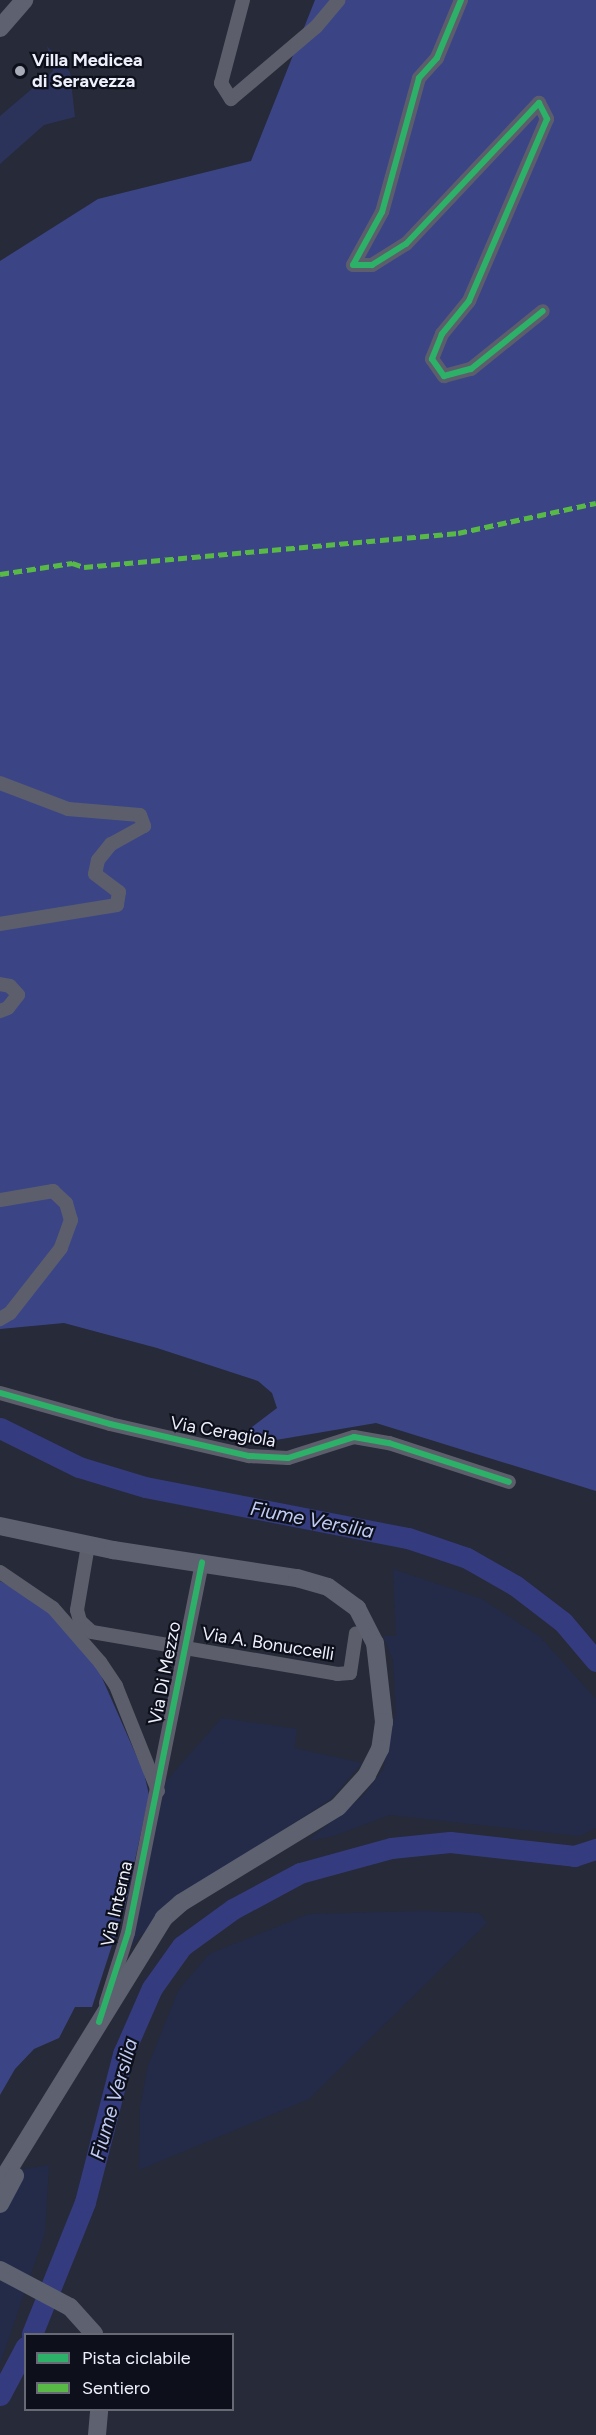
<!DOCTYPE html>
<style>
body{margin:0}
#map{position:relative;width:596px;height:2435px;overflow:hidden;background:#272a39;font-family:Figtree,sans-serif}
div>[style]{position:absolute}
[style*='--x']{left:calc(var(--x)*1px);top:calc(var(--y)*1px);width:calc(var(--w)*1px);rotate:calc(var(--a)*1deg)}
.built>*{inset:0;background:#242b49}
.green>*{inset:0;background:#2b335a}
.forest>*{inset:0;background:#3b4586}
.river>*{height:21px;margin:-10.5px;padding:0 10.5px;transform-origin:10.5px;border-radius:10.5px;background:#343c7f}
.minor>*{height:14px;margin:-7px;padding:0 7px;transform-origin:7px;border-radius:7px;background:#5c5f6b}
.secondary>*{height:18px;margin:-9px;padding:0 9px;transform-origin:9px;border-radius:9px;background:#5e6170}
.quiet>*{height:4.5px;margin-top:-2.25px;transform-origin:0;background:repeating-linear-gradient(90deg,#58b947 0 9px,transparent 0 13.5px)}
.cycleway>*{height:6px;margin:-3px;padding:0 3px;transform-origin:3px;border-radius:3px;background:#2db169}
.dots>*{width:16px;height:16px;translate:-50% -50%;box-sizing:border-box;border:3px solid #0d101b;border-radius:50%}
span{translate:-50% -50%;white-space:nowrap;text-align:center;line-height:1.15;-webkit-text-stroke:4.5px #0d101b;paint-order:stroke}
.poi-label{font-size:18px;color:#eef1fc;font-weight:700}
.left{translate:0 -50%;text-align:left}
.street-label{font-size:18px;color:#eef1fc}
.water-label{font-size:20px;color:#c0cbf5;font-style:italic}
.legend{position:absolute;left:24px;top:2333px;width:210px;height:78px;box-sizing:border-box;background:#0d101b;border:2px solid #676a75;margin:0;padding:8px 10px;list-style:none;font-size:18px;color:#eef1fc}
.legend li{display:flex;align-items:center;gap:12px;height:30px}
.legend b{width:30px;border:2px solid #676a75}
</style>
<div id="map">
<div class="built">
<i style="clip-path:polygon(393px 1569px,482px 1599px,540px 1637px,596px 1699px,596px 1828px,580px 1836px,390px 1815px,333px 1836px,308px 1841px,363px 1796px,383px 1770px,396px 1712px,393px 1660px,383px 1636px,396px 1636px)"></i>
<i style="clip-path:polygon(222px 1718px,297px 1729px,294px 1748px,362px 1763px,331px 1799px,174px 1900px,131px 1946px,166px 1781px)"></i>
<i style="clip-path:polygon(423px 1911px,479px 1913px,487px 1923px,309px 2099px,139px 2170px,140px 2107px,148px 2066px,178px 1991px,209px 1954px,309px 1914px)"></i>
<i style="clip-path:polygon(49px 2165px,45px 2233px,0 2364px,0 2173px)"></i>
</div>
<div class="green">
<i style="clip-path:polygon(47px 46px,70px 72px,75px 117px,44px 125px,0 164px,0 116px,53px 71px)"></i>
</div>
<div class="forest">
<i style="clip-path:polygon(315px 0,596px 0,596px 1491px,376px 1423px,270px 1441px,236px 1439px,277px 1408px,272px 1393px,258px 1381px,157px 1348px,64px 1323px,0 1329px,0 261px,98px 199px,251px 161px)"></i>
<i style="clip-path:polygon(0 1581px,39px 1603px,70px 1632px,99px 1671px,144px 1773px,149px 1795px,126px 1902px,92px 2007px,75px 2007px,59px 2038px,34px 2049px,15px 2069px,0 2095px)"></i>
</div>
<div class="river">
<i style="--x:0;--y:1428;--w:88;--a:26.3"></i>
<i style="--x:79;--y:1467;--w:69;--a:16.9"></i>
<i style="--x:145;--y:1487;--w:268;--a:11"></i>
<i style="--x:408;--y:1538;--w:62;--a:18.7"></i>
<i style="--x:467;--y:1558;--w:56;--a:29.7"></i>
<i style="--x:516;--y:1586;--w:59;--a:37.5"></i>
<i style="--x:563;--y:1622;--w:51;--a:49.8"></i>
<i style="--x:32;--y:2334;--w:142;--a:-68.1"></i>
<i style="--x:85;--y:2202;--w:153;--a:-75.6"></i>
<i style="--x:123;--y:2054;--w:72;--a:-66.3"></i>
<i style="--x:152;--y:1988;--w:52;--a:-54.5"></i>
<i style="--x:182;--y:1946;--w:63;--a:-36"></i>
<i style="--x:233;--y:1909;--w:76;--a:-28.2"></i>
<i style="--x:300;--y:1873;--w:94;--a:-15.4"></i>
<i style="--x:391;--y:1848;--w:59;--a:-5.8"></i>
<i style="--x:450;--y:1842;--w:125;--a:6.4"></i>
<i style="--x:574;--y:1856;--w:23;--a:-18"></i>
<i style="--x:0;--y:2395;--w:55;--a:-62"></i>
</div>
<div class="minor">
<i style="--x:243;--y:0;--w:86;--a:104.8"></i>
<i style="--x:221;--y:83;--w:19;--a:58"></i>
<i style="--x:231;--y:99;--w:111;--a:-40.3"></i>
<i style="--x:316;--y:27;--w:35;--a:-50"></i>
<i style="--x:461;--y:0;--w:63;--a:112.5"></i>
<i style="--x:437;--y:58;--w:27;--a:132"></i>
<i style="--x:419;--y:78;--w:139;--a:105.4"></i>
<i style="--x:382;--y:212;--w:60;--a:118.7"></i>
<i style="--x:353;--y:265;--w:19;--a:0"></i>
<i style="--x:372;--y:265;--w:40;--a:-32"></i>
<i style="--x:406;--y:244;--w:194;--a:-46.7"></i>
<i style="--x:539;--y:103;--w:18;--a:63"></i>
<i style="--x:547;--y:119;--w:198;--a:113.2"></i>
<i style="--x:469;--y:301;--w:43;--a:129.3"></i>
<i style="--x:442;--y:334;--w:27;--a:112"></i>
<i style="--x:432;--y:359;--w:21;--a:55"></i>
<i style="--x:444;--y:376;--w:28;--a:-15"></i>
<i style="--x:471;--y:369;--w:92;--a:-38.9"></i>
<i style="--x:0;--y:783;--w:73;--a:20.9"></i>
<i style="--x:68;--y:809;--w:72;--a:4.8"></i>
<i style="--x:140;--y:815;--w:12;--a:70"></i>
<i style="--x:144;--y:826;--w:38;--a:151"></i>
<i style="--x:111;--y:844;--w:21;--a:129"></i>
<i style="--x:98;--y:860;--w:14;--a:102"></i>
<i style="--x:95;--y:874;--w:30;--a:37"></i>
<i style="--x:119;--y:892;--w:13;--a:99"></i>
<i style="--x:117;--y:905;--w:119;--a:170.8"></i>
<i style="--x:0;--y:984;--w:10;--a:11"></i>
<i style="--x:10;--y:986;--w:12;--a:48"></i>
<i style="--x:18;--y:995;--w:16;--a:128"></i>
<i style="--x:8;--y:1008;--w:9;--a:159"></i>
<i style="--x:0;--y:1200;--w:54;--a:-9.6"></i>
<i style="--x:53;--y:1191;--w:18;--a:43"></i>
<i style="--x:66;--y:1203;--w:18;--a:74"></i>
<i style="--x:71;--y:1220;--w:30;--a:110"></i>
<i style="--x:61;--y:1248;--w:83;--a:128.1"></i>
<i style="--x:10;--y:1313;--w:12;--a:149"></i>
<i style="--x:0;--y:1393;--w:114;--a:15.7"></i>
<i style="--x:110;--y:1424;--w:143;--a:13"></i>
<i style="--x:249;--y:1456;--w:39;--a:3"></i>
<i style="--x:288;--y:1458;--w:69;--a:-17.7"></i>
<i style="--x:354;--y:1437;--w:36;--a:10"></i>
<i style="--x:389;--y:1443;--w:126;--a:18"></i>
<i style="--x:88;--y:1545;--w:66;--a:99.6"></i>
<i style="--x:77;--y:1610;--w:11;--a:75"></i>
<i style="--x:80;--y:1621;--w:16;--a:43"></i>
<i style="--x:92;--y:1632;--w:249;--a:9.7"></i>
<i style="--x:337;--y:1674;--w:13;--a:-4"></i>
<i style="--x:350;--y:1673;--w:40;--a:-81.5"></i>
<i style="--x:0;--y:1572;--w:64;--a:34.2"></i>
<i style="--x:53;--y:1608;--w:72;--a:49"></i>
<i style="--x:100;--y:1662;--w:29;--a:56"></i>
<i style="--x:116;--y:1686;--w:113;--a:68.2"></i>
<i style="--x:106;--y:2003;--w:73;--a:-72.6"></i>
<i style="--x:128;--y:1933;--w:378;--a:-78.7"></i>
</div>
<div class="secondary">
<i style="--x:0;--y:28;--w:37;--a:-49"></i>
<i style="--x:0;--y:1526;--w:116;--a:12"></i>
<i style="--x:113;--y:1550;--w:186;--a:8.7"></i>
<i style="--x:297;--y:1578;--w:32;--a:16"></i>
<i style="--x:328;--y:1587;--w:36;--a:36"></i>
<i style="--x:357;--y:1608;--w:39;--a:63"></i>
<i style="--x:375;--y:1643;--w:80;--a:83.5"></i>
<i style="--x:384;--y:1722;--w:27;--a:98"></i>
<i style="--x:380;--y:1749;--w:29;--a:117"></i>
<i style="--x:367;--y:1775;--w:43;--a:132.2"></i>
<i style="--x:338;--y:1807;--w:184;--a:148.6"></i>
<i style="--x:181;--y:1903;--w:23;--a:139"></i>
<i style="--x:164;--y:1918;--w:312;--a:121.7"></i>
<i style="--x:0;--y:2204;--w:32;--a:-62"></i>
<i style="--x:0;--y:2270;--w:79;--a:27.9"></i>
<i style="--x:70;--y:2307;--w:36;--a:48"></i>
<i style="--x:97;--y:2435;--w:25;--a:-85"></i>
</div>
<div class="quiet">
<i style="--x:0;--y:574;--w:73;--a:-8.7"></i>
<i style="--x:72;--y:563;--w:13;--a:18"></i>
<i style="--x:84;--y:567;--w:376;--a:-5.2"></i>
<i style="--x:458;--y:533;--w:141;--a:-12.3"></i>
</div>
<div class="cycleway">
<i style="--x:461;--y:0;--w:63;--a:112.5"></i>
<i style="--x:437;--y:58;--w:27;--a:132"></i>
<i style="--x:419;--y:78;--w:139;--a:105.4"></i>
<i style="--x:382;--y:212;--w:60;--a:118.7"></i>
<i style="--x:353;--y:265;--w:19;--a:0"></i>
<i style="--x:372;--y:265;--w:40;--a:-32"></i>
<i style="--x:406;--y:244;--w:194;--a:-46.7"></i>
<i style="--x:539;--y:103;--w:18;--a:63"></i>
<i style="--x:547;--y:119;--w:198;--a:113.2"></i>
<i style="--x:469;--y:301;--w:43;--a:129.3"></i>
<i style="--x:442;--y:334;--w:27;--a:112"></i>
<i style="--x:432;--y:359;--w:21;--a:55"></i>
<i style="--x:444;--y:376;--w:28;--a:-15"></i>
<i style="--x:471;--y:369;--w:92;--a:-38.9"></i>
<i style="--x:0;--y:1393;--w:114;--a:15.7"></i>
<i style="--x:110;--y:1424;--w:143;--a:13"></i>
<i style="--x:249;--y:1456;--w:39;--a:3"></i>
<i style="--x:288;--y:1458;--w:69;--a:-17.7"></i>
<i style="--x:354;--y:1437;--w:36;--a:10"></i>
<i style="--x:389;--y:1443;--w:126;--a:18"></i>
<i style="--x:99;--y:2022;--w:94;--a:-72"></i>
<i style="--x:128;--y:1933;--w:378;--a:-78.7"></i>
</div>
<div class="dots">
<i style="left:20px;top:71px;background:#a8abb8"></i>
</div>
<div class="poi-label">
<span class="left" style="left:32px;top:71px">Villa Medicea<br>di Seravezza</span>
</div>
<div class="street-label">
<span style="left:223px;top:1432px;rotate:10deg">Via Ceragiola</span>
<span style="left:268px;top:1644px;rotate:9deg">Via A. Bonuccelli</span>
<span style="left:165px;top:1673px;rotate:-79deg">Via Di Mezzo</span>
<span style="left:117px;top:1904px;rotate:-77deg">Via Interna</span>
</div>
<div class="water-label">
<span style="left:312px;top:1520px;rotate:11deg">Fiume Versilia</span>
<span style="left:114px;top:2099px;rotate:-74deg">Fiume Versilia</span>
</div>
<ul class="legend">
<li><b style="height:8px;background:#2db169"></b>Pista ciclabile</li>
<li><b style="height:8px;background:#58b947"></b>Sentiero</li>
</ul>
</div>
